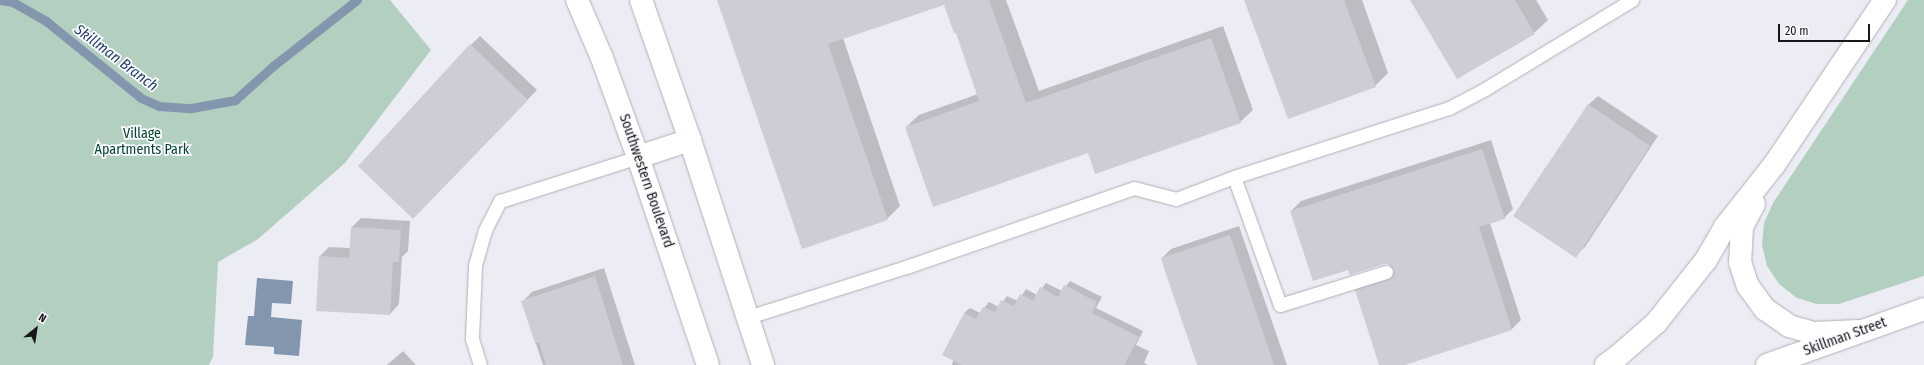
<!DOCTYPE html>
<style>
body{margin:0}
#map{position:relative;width:1924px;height:365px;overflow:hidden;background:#ececf4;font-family:"Fira Sans Condensed",sans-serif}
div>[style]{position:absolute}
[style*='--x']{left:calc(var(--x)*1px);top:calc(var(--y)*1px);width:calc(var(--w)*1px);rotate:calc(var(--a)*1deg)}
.green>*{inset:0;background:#b2cfc0}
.water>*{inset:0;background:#8396ae}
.shadow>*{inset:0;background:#0003}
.stream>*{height:9px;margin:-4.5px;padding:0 4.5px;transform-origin:4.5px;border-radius:4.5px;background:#8396ae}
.building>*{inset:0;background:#cdcdd5}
.roads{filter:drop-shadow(0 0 1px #b0afb7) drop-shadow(0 0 1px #b0afb7)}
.service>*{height:13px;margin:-6.5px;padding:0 6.5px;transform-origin:6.5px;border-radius:6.5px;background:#fff}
.tertiary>*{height:22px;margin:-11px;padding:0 11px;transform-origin:11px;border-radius:11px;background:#fff}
.secondary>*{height:22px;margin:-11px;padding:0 11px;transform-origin:11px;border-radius:11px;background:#fff}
.primary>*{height:22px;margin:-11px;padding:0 11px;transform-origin:11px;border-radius:11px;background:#fff}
span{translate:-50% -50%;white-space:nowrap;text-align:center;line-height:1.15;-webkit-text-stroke:3.5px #fafaff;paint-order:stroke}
.park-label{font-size:14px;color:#04442e}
.street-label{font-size:14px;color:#17171a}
.water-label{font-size:15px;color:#254065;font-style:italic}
.north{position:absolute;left:16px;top:309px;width:40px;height:40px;-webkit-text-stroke:3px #fafaff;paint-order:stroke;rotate:30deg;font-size:11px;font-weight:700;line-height:16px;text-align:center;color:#17171a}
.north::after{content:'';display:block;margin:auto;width:14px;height:18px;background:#17171a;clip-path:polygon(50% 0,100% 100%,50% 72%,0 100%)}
.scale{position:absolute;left:1778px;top:24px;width:92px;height:18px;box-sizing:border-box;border:2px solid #17171a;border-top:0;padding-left:5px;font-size:12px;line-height:14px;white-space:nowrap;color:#17171a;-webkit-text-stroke:3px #fafaff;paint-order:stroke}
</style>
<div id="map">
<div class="green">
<i style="clip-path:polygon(0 0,390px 0,431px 50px,345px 163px,258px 239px,218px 262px,213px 357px,209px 365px,0 365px)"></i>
<i style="clip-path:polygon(1908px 0,1924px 0,1924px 276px,1839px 304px,1817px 304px,1797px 298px,1779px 284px,1767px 266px,1762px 245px,1764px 223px,1773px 203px)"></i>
</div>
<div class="water">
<i style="clip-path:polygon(257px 278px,293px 281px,291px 304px,272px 303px,271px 317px,302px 320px,299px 356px,274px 354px,274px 347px,245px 345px,248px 316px,254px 316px)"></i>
</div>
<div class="shadow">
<i style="clip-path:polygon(718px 0,1006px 0,1039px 91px,1223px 26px,1253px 110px,1240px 122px,1088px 152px,906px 127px,919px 115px,978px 94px,956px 31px,944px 3px,843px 38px,900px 206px,887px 219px)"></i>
<i style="clip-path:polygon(1245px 0,1362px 0,1388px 73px,1375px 86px)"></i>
<i style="clip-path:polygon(1412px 0,1536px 0,1548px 20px,1534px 33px,1457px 78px)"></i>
<i style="clip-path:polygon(480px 36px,537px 90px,422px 209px,471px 45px)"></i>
<i style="clip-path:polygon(1598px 96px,1658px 136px,1585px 247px,1575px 256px,1588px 105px)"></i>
<i style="clip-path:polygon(1491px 140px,1513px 209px,1504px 218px,1490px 223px,1521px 320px,1512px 329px,1402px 365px,1380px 365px,1356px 290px,1365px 281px,1395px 272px,1394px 269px,1389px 263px,1349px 268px,1291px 211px,1301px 201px)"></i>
<i style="clip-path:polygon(361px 218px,410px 221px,408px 251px,402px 257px,399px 304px,390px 314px,320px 256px,329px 247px,350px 248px,352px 227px)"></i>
<i style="clip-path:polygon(1239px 226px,1287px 365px,1198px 365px,1162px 258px,1171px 249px)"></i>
<i style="clip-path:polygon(604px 268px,635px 365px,543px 365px,522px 302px,532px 292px)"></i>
<i style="clip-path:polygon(1070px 281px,1102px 297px,1096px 308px,1143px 331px,1136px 345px,1149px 351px,1144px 363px,1148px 365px,952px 365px,964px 313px,970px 308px,980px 313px,989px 302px,999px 307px,1007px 296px,1018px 301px,1026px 289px,1037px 295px,1046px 283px,1062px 291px)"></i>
<i style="clip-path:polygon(403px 351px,416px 365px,387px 365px)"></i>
</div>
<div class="stream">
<i style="--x:0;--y:0;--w:13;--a:9"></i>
<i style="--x:13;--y:2;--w:38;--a:30"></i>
<i style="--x:46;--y:21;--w:122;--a:39"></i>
<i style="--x:141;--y:98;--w:20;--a:24"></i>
<i style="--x:159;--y:106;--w:32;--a:4"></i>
<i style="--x:191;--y:108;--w:45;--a:-10.3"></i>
<i style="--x:235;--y:100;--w:51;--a:-41.8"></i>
<i style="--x:273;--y:66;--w:107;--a:-38.2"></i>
</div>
<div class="building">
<i style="clip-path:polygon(717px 0,989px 0,1026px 103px,1211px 38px,1241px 123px,1095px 174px,1088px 153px,933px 207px,905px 127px,979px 101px,956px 33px,954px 33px,944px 5px,828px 44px,888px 220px,802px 249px)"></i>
<i style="clip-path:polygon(1244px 0,1344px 0,1376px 87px,1288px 119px)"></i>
<i style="clip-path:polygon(1410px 0,1515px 0,1535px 34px,1457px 79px)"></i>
<i style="clip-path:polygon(470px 44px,528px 100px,413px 219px,358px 166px)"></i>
<i style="clip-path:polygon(1588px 104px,1650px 146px,1576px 258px,1513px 216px)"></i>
<i style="clip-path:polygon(1482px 149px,1505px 219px,1479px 227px,1512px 330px,1405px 365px,1379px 365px,1355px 290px,1389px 279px,1394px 274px,1393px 269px,1388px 264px,1384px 264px,1350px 275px,1348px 270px,1313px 281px,1290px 211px)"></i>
<i style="clip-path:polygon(351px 227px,401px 230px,399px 262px,393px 262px,390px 315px,316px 311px,319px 256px,349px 258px)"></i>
<i style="clip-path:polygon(1230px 235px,1274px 365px,1197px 365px,1165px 271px,1161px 258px)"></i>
<i style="clip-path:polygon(595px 276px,623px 365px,546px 365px,539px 342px,535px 343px,521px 301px)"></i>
<i style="clip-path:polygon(1064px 285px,1097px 302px,1092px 313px,1139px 337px,1124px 365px,962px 365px,942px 355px,964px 313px,976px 319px,983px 307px,995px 312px,1001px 300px,1014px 306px,1020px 294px,1033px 301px,1040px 287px,1058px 297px)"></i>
</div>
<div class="roads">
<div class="service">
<i style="--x:1234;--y:177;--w:136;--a:70.2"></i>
<i style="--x:1280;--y:305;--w:111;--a:-17.3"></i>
<i style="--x:748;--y:317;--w:166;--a:-17.6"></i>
<i style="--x:906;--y:267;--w:241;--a:-19.1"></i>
<i style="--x:1134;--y:188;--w:43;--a:14.7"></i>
<i style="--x:1176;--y:199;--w:62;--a:-20.8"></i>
<i style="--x:1234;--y:177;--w:226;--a:-17.8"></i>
<i style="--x:1449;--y:108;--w:41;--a:-27.8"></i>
<i style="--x:1485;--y:89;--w:172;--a:-31.2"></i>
<i style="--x:480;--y:365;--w:28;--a:-107"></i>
<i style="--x:472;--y:338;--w:73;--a:-87.6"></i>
<i style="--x:475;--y:265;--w:36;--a:-74"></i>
<i style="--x:485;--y:230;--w:33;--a:-63"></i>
<i style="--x:500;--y:201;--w:145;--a:-17.7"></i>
</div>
<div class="tertiary">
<i style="--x:577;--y:0;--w:63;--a:66.7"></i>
<i style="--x:602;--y:58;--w:105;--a:70"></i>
<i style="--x:638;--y:157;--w:219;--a:71.4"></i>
<i style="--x:641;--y:0;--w:148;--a:70.7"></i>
<i style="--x:690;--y:140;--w:237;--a:72"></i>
<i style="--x:638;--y:157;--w:55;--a:-18.1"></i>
</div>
<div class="secondary">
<i style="--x:1767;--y:365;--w:167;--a:-19.6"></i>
</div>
<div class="primary">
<i style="--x:1754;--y:204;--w:26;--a:118"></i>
<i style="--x:1742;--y:227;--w:35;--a:93"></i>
<i style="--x:1740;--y:262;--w:25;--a:72"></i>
<i style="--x:1748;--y:286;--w:29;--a:54"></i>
<i style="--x:1765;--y:309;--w:29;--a:35"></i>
<i style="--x:1789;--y:326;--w:26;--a:16"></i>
<i style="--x:1814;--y:333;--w:46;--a:-2.5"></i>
<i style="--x:1606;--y:365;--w:14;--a:-36"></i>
<i style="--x:1617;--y:357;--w:52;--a:-41.1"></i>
<i style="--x:1656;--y:323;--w:80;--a:-51.6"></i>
<i style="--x:1706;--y:260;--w:38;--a:-60"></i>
<i style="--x:1725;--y:227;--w:79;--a:-51.7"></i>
<i style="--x:1774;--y:165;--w:199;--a:-56.1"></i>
</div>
</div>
<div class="park-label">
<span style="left:142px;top:142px">Village<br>Apartments Park</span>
</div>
<div class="street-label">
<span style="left:646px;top:181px;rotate:71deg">Southwestern Boulevard</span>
<span style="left:1845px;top:337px;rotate:-20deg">Skillman Street</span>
</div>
<div class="water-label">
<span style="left:116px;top:58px;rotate:37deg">Skillman Branch</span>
</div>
<div class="north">N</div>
<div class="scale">20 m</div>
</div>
